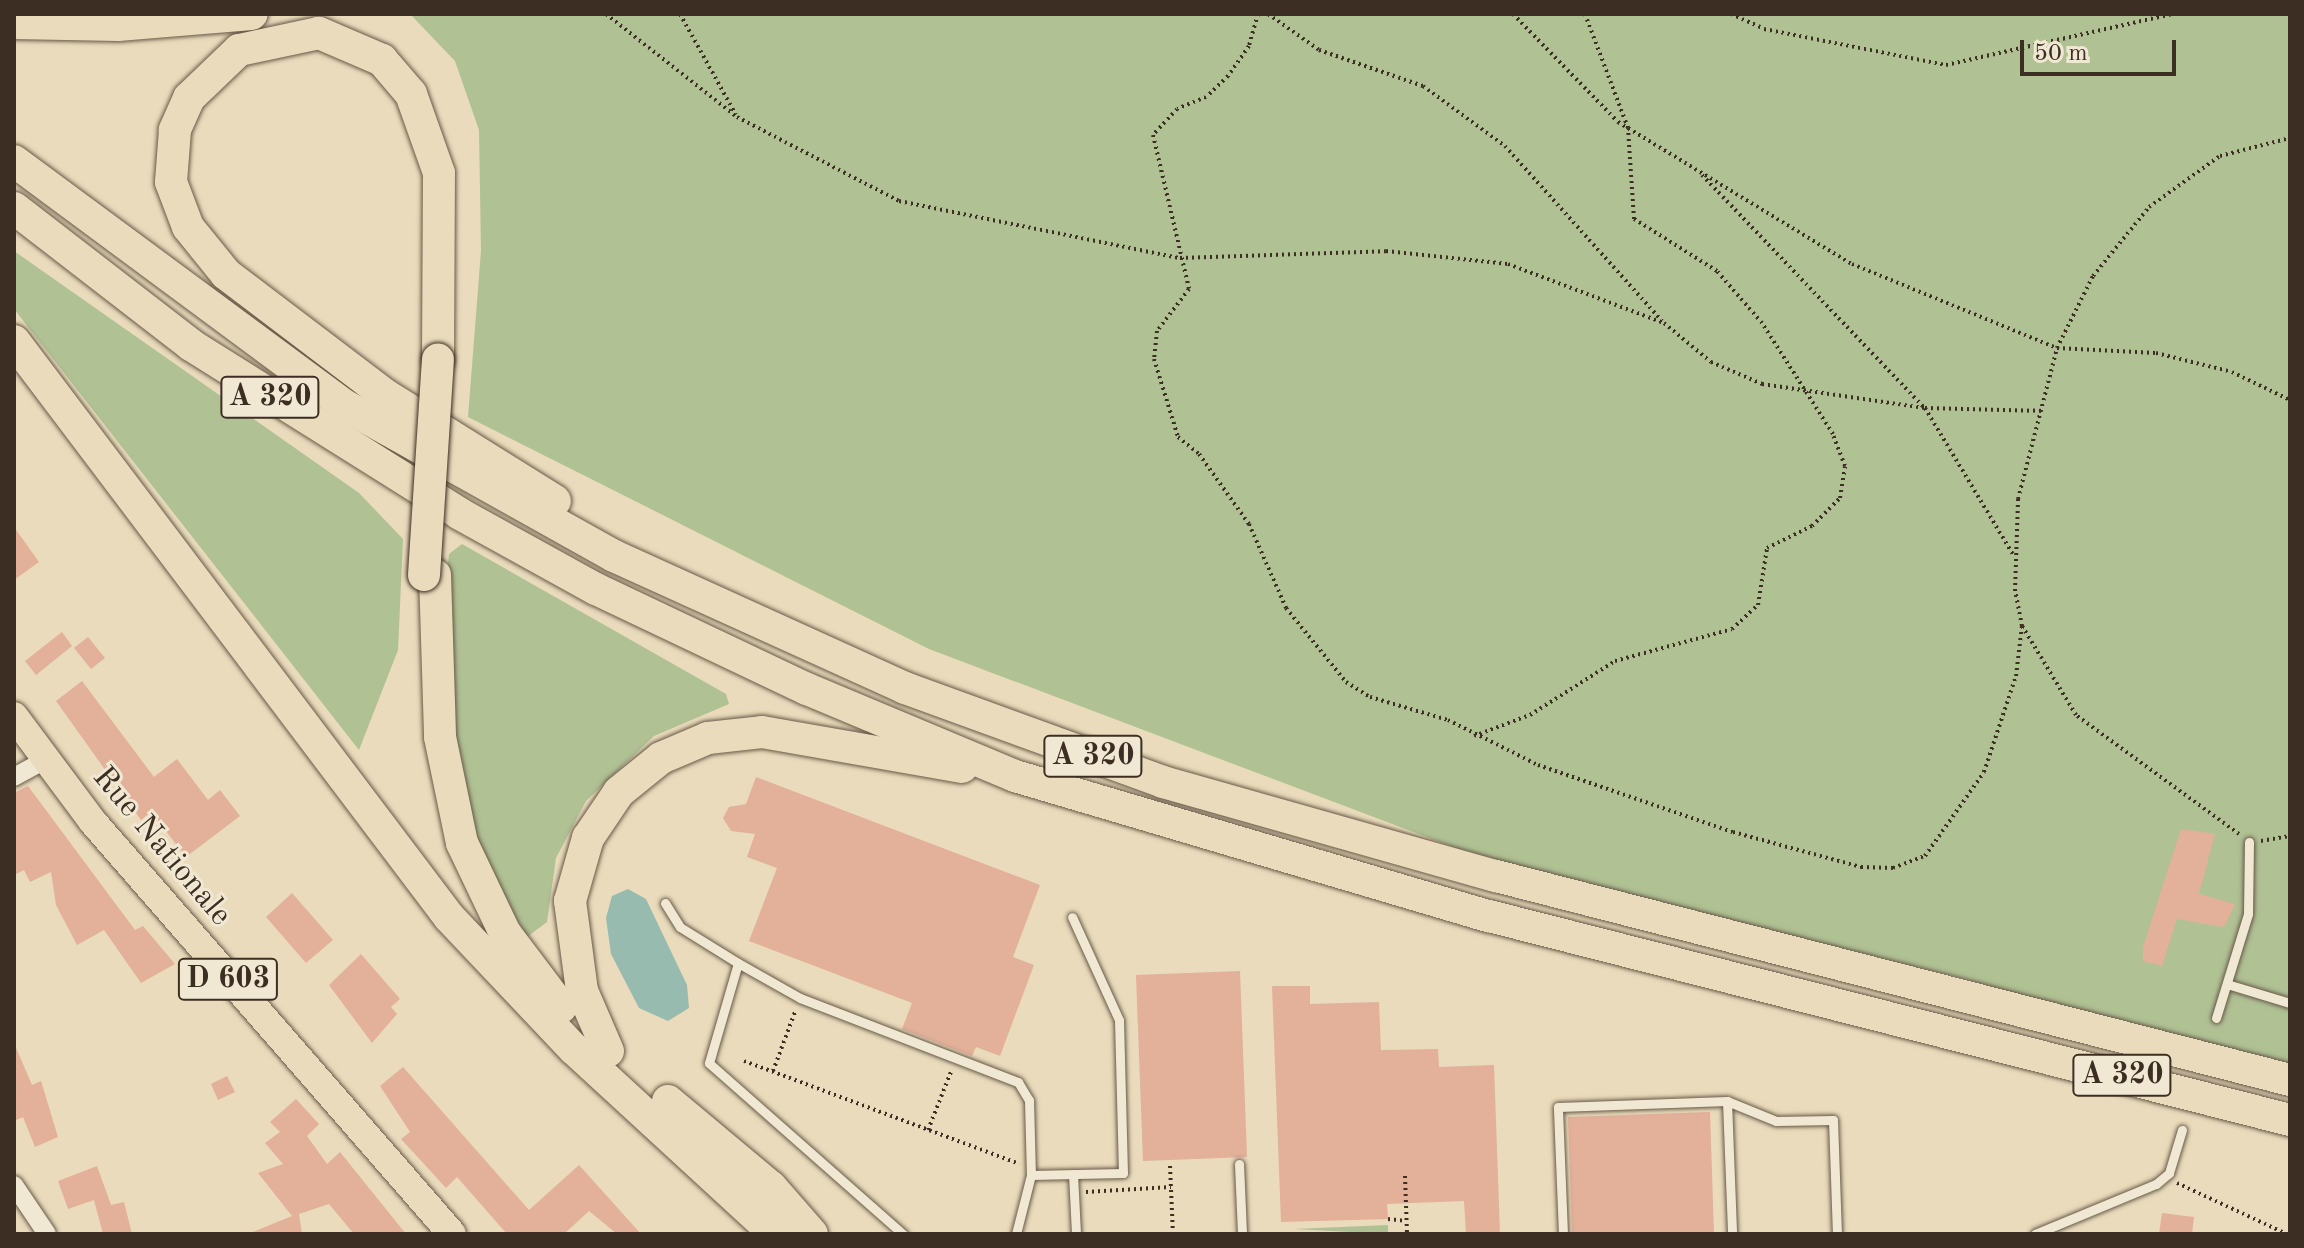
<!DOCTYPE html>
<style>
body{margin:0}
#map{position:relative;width:2304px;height:1248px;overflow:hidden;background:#e9dbbb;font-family:"Old Standard TT",serif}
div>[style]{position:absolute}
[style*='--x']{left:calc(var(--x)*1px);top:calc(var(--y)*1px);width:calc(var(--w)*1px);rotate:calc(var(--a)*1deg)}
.green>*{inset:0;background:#b0c194}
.water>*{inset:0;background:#97bbae}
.building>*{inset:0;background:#e3b09a}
.path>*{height:4px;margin-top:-2px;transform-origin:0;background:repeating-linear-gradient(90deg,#3c2e22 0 2px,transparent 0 6px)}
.roads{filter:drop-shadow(0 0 2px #675948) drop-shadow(0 0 2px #675948)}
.lane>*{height:9px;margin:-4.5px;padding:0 4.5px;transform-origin:4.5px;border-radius:4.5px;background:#f1e8d3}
.street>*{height:18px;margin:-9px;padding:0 9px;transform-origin:9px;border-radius:9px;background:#f1e8d3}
.primary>*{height:28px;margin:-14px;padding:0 14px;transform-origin:14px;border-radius:14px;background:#e9dbbb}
.highway>*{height:32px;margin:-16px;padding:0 16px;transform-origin:16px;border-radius:16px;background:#e9dbbb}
.bridges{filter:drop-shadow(0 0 2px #3c2e22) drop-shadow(0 0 2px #3c2e22)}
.highway-bridge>*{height:32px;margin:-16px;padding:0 16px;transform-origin:16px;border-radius:16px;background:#e9dbbb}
span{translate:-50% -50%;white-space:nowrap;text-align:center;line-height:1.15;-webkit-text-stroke:6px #f1e8d3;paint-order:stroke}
.shield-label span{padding:2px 6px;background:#f1e8d3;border:2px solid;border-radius:6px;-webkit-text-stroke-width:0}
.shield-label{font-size:30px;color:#3c2e22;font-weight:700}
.street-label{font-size:32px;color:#3c2e22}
.frame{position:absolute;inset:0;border:16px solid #3c2e22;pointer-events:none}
.scale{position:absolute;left:2020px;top:40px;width:156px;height:36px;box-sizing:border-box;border:4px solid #3c2e22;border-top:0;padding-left:10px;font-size:24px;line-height:28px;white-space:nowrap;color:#3c2e22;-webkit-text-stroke:6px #f1e8d3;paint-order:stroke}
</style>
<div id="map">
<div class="green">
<i style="clip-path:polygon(410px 14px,2290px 14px,2290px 1076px,1962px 978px,1498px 864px,929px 649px,468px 417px,481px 251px,479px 130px,455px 61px)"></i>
<i style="clip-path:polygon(14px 251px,359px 493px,403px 539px,398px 650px,359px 750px,14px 309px)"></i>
<i style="clip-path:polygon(462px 544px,726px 694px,729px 704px,654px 736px,586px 801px,556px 858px,547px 922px,527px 937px,488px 872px,458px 773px,444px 612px,449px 554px)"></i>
<i style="clip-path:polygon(1388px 1225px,1388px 1234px,1294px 1229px)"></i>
</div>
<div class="water">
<i style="clip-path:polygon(628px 889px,646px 899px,687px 985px,689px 1008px,668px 1021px,639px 1008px,611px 954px,606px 918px,612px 896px)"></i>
</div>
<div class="building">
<i style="clip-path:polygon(14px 527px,39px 562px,14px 580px)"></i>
<i style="clip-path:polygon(62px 632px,72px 646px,36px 675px,25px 661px)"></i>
<i style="clip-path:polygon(88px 637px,105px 658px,91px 669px,74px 648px)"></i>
<i style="clip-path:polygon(82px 681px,154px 777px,177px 759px,208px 800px,220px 790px,240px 816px,186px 857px,151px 812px,141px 820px,56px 701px)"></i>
<i style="clip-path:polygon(756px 777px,1040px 885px,1013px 957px,1034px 965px,1000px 1056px,976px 1047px,972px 1056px,902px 1029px,912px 1003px,749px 941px,777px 868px,747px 857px,755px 834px,731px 831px,723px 818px,729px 807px,746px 804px)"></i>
<i style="clip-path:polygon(28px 786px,135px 930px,143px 926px,175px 964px,141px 983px,104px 930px,77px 945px,56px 905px,51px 872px,30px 882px,24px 870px,14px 875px,14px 793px)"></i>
<i style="clip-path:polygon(2181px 829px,2215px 834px,2199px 894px,2235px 904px,2224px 927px,2177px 919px,2162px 966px,2143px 961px,2143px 947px)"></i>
<i style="clip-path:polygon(292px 893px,333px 940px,306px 963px,266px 917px)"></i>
<i style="clip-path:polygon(361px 954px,400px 999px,391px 1007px,397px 1014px,372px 1043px,329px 985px)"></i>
<i style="clip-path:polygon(1240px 971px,1247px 1157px,1143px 1161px,1136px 975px)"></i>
<i style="clip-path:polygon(1272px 986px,1310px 986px,1310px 1004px,1379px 1002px,1381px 1050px,1438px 1049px,1439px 1067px,1494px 1065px,1500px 1234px,1466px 1234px,1464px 1201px,1387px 1204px,1388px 1219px,1281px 1222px)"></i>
<i style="clip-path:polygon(14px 1043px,32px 1085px,41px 1081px,58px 1137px,35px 1147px,23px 1117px,14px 1121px)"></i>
<i style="clip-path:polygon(403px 1067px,529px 1210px,579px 1165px,641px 1234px,617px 1234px,589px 1211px,564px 1234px,507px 1234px,457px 1177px,446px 1188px,401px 1139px,410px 1132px,380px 1086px)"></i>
<i style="clip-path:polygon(227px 1076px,235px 1092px,218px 1100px,211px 1084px)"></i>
<i style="clip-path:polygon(296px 1099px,319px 1124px,307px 1136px,327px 1164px,340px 1152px,406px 1234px,354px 1234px,329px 1204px,299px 1214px,302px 1234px,248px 1234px,292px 1216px,258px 1173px,283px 1164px,265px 1143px,280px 1132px,270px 1122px)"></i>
<i style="clip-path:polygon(1710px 1112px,1714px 1234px,1572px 1234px,1568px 1117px)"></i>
<i style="clip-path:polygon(97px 1166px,111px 1205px,124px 1202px,132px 1234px,103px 1234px,94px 1200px,68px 1209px,58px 1181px)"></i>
<i style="clip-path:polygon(2162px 1213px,2194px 1217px,2192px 1234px,2159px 1234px)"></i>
</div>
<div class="path">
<i style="--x:606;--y:14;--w:167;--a:38.2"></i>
<i style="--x:737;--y:117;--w:182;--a:27.4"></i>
<i style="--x:899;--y:201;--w:287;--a:11.5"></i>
<i style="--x:1180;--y:258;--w:206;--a:-1.9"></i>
<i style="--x:1386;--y:251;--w:123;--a:6.1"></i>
<i style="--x:1508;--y:264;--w:167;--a:20.7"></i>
<i style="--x:1664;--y:323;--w:61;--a:39.7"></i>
<i style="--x:1711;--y:362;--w:56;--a:23.3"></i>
<i style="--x:1762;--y:384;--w:165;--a:8.4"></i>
<i style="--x:1925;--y:408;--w:120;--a:1.4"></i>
<i style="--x:680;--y:14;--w:115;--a:61"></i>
<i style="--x:1258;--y:14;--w:33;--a:106"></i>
<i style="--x:1249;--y:46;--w:37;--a:125"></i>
<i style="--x:1228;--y:76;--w:30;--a:136"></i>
<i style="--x:1206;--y:97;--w:31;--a:158"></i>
<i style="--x:1177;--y:109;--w:35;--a:133"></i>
<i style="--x:1153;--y:135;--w:158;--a:76.8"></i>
<i style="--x:1189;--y:289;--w:53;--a:127.3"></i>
<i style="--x:1157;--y:331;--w:28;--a:96"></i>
<i style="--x:1154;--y:359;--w:82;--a:72.9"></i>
<i style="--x:1178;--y:437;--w:27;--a:39"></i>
<i style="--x:1199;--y:454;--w:86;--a:54.5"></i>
<i style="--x:1249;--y:524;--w:92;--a:66.2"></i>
<i style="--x:1286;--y:608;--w:95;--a:51"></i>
<i style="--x:1346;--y:682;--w:28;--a:32"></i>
<i style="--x:1370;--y:697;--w:81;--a:16.4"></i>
<i style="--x:1448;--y:720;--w:101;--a:26.6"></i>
<i style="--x:1538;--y:765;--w:206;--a:19"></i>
<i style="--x:1733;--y:832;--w:133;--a:15.3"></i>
<i style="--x:1861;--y:867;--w:32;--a:2"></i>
<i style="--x:1893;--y:868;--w:34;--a:-21"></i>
<i style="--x:1925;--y:856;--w:103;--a:-54.9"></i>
<i style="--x:1984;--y:772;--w:101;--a:-71.6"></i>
<i style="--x:2016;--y:676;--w:50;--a:-83.2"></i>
<i style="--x:1268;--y:14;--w:62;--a:35.2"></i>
<i style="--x:1319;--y:50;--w:110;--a:19.1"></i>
<i style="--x:1423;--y:86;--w:102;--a:36.2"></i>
<i style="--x:1505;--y:146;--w:235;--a:48.1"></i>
<i style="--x:1513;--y:14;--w:151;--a:45.8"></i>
<i style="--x:1618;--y:122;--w:274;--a:31.3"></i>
<i style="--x:1852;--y:264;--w:222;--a:22.3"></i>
<i style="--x:2057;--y:348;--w:99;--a:2.9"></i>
<i style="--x:2156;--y:353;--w:78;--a:14"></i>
<i style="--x:2232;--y:372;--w:64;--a:25.8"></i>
<i style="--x:1731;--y:14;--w:36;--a:24"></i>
<i style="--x:1764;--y:29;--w:186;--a:11.2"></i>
<i style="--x:1946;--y:65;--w:232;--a:-12.7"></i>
<i style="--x:1702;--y:175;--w:323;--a:46.3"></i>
<i style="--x:1925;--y:408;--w:173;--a:59"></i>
<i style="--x:1474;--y:736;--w:60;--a:-20.6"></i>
<i style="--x:1530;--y:715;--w:101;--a:-32.4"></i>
<i style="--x:1615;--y:661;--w:121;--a:-15.3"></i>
<i style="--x:1732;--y:629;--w:35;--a:-43"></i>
<i style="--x:1758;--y:605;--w:58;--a:-81"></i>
<i style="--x:1767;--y:548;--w:50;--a:-26.1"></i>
<i style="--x:1812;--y:526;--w:40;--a:-45"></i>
<i style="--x:1840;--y:498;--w:32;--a:-81"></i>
<i style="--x:1845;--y:466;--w:34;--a:-111"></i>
<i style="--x:1833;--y:434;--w:132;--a:-122.6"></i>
<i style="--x:1762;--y:323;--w:69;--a:-130.9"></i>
<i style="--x:1717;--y:271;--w:98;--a:-147.9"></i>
<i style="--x:1634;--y:219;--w:91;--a:-93.8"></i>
<i style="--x:1628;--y:128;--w:122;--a:-110.7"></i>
<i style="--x:2239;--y:834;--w:202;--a:-143.9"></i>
<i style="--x:2076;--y:715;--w:104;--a:-121.2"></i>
<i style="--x:2022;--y:626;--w:36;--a:-101"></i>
<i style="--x:2015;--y:591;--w:92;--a:-88.1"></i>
<i style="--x:2018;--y:499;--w:156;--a:-75.5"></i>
<i style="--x:2057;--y:348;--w:80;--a:-63.4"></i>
<i style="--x:2093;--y:276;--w:89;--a:-50.9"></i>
<i style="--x:2149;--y:207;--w:87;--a:-35.7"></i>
<i style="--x:2220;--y:156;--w:72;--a:-14.4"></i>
<i style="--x:2261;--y:841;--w:29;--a:-10"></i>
<i style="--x:744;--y:1061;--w:294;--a:20.5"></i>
<i style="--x:773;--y:1071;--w:63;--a:-69.6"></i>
<i style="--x:928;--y:1130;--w:62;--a:-68.4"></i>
<i style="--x:1170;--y:1166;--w:68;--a:87.5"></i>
<i style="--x:1405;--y:1176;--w:58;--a:88"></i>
<i style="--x:2177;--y:1183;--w:121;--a:24.9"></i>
<i style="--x:1086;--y:1192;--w:85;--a:-3.4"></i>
<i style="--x:1388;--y:1219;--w:18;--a:6"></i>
</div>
<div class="roads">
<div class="lane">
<i style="--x:665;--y:903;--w:28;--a:58"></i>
<i style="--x:680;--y:927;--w:68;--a:31.8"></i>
<i style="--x:738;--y:963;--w:104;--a:106.2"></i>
<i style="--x:709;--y:1063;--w:259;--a:41.4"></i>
<i style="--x:738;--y:963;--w:71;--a:29.4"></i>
<i style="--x:800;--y:998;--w:234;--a:21.1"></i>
<i style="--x:1018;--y:1082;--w:21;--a:59"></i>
<i style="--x:1029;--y:1100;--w:75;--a:88.5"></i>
<i style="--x:1031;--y:1175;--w:61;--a:104.3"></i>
<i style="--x:2227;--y:984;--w:66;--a:16.8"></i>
<i style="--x:2216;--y:1018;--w:109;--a:-72.9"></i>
<i style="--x:2248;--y:914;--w:72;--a:-89.2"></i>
<i style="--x:1727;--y:1101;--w:133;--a:87.8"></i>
<i style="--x:1239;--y:1164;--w:70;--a:87.5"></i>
<i style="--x:1073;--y:1174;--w:60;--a:87.1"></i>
<i style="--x:1031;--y:1175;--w:92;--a:-1.2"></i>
<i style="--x:1123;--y:1173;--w:153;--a:-91.5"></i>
<i style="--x:1119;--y:1020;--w:113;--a:-114.5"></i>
<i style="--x:1563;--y:1234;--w:127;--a:-92.3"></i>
<i style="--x:1558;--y:1107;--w:169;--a:-2"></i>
<i style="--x:1727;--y:1101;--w:53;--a:22.2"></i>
<i style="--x:1776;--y:1121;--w:57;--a:-1"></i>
<i style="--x:1833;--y:1120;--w:114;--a:88"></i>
<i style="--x:2035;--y:1234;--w:131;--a:-22.5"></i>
<i style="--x:2156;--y:1184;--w:17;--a:-40"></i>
<i style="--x:2169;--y:1173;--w:45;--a:-73.2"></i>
</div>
<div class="street">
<i style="--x:14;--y:777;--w:35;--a:-29"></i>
<i style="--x:14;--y:1185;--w:59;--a:56"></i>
</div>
<div class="primary">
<i style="--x:14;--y:716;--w:132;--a:53.3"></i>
<i style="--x:93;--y:822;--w:546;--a:48.93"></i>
</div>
<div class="highway">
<i style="--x:14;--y:23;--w:104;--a:1.1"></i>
<i style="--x:118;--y:25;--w:134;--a:-4.7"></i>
<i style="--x:14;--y:161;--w:408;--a:36.5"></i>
<i style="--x:342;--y:404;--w:312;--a:29.2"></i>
<i style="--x:614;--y:556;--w:320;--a:24.4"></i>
<i style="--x:905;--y:688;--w:275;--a:20"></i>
<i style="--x:1163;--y:782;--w:346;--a:15.8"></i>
<i style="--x:1496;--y:876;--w:820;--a:14.41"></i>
<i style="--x:14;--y:208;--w:224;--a:37.7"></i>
<i style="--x:191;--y:345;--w:318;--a:32.1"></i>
<i style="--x:460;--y:514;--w:155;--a:28.9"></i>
<i style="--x:596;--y:589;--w:233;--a:25.4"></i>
<i style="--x:807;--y:689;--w:225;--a:22.7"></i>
<i style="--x:1015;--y:776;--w:494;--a:16.5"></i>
<i style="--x:1489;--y:916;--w:827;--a:14.29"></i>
<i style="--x:14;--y:341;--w:722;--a:52.94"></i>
<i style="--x:449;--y:917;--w:182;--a:46.6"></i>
<i style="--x:574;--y:1049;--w:273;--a:42.6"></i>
<i style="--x:438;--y:359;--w:186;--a:-89.7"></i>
<i style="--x:439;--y:173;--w:84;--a:-109.5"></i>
<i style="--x:411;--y:94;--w:45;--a:-130.5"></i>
<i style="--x:382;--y:60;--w:69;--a:-156.8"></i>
<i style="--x:319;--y:33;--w:82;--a:168"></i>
<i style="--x:239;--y:50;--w:69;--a:136.2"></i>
<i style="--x:189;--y:98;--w:35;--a:114"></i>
<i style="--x:175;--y:130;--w:52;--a:94.4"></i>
<i style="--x:171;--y:182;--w:48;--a:69.3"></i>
<i style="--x:188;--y:227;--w:60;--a:51"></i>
<i style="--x:226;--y:274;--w:202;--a:37.2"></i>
<i style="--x:387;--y:396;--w:198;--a:32"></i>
<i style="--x:435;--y:575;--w:162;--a:88.2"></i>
<i style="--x:440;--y:737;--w:108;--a:78.3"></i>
<i style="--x:462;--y:843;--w:100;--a:64.5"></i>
<i style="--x:505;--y:933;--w:93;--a:52.9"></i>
<i style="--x:608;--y:1051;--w:65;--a:-113.4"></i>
<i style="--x:582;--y:991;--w:91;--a:-97.6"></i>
<i style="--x:570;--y:901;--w:66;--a:-74.1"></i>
<i style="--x:588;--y:838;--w:55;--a:-56"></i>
<i style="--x:619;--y:792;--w:54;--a:-39"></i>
<i style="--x:661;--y:758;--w:51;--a:-23.1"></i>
<i style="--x:708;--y:738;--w:54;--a:-6.3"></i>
<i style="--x:762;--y:732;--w:203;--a:9.9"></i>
<i style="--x:668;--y:1101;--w:134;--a:39.9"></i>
<i style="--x:771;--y:1187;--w:62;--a:48.9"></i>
</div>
</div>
<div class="bridges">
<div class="highway-bridge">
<i style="--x:424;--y:575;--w:216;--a:-86.3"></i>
</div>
</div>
<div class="shield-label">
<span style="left:270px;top:397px">A 320</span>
<span style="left:1093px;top:756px">A 320</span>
<span style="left:228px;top:979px">D 603</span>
<span style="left:2122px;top:1075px">A 320</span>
</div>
<div class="street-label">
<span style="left:161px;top:847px;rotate:50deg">Rue Nationale</span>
</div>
<div class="frame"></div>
<div class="scale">50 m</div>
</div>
